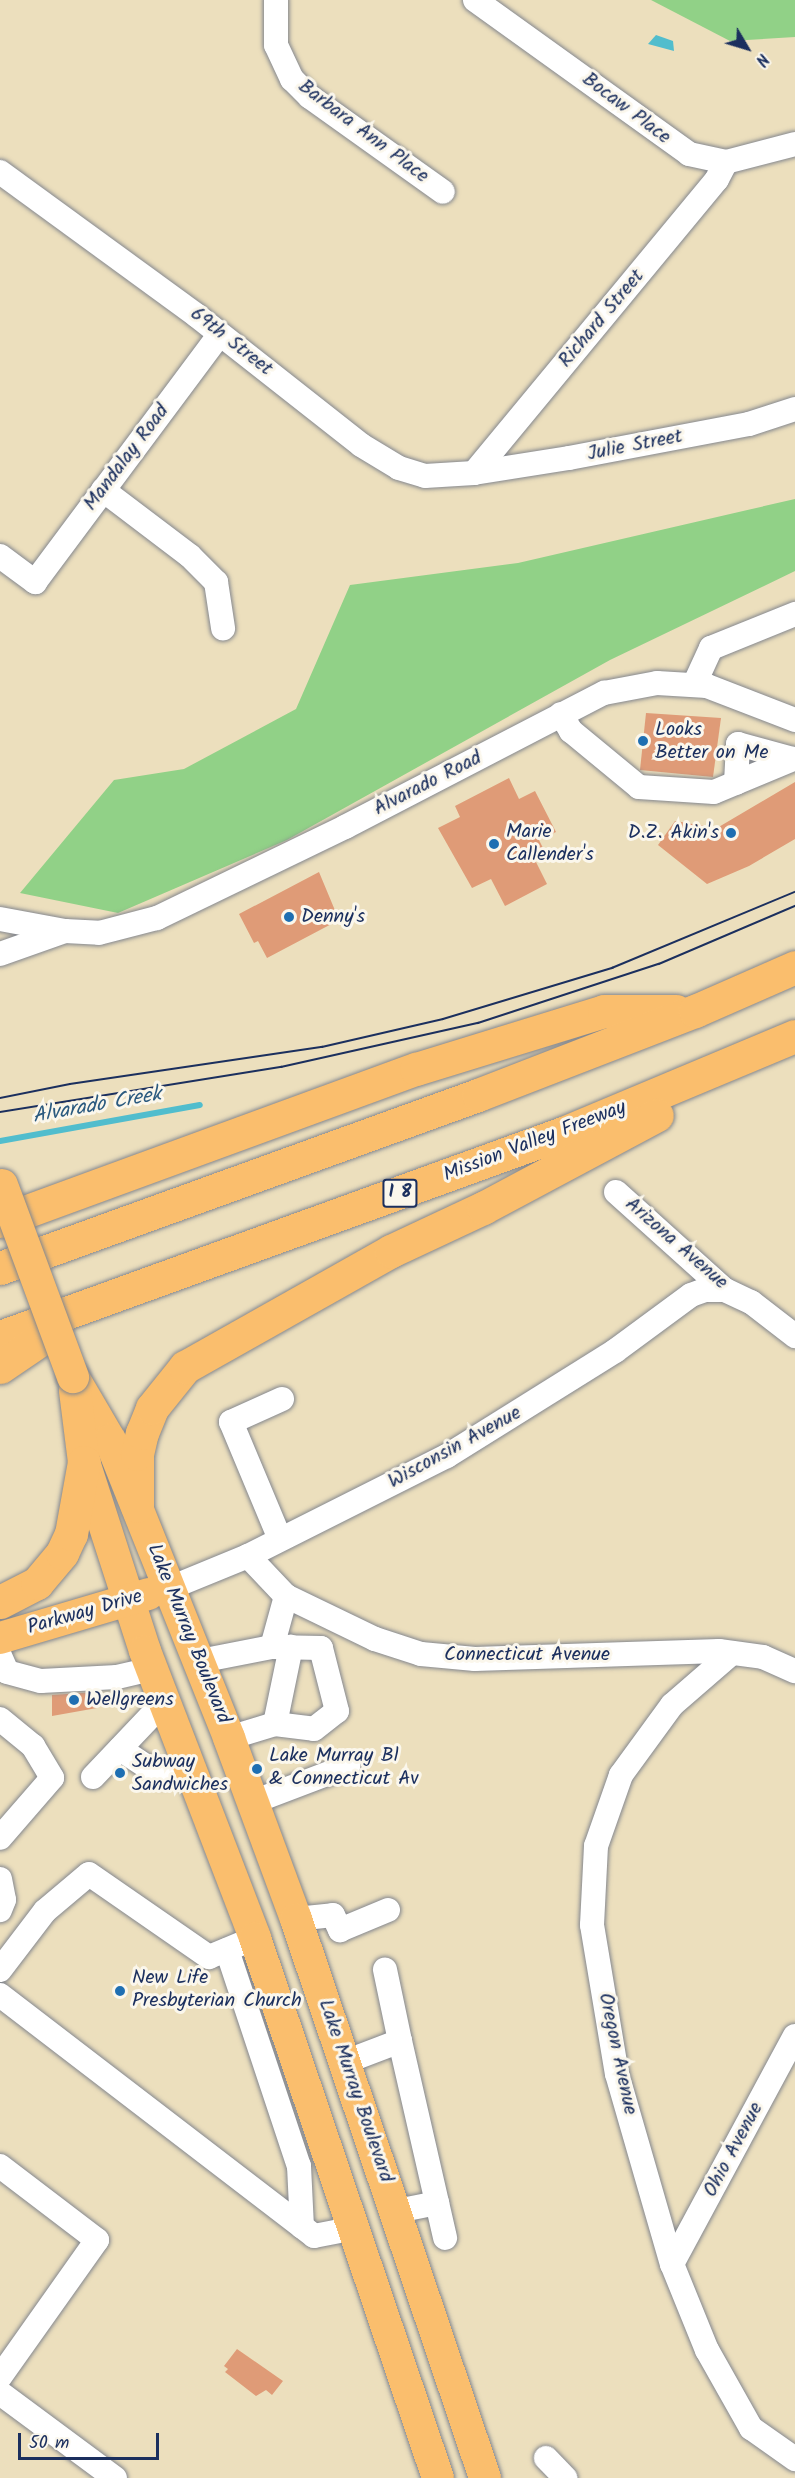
<!DOCTYPE html>
<style>
body{margin:0}
#map{position:relative;width:795px;height:2478px;overflow:hidden;background:#ecdfbd;font-family:Kalam,sans-serif}
div>[style]{position:absolute}
[style*='--x']{left:calc(var(--x)*1px);top:calc(var(--y)*1px);width:calc(var(--w)*1px);rotate:calc(var(--a)*1deg)}
.green>*{inset:0;background:#91d187}
.water>*{inset:0;background:#51bdcd}
.stream>*{height:6px;margin:-3px;padding:0 3px;transform-origin:3px;border-radius:3px;background:#51bdcd}
.building>*{inset:0;background:#df9b77}
.roads{filter:drop-shadow(0 0 2px #84878e) drop-shadow(0 0 2px #84878e)}
.minor>*{height:24px;margin:-12px;padding:0 12px;transform-origin:12px;border-radius:12px;background:#fff}
.major>*{height:32px;margin:-16px;padding:0 16px;transform-origin:16px;border-radius:16px;background:#fabe6d}
.highway>*{height:33px;margin:-16.5px;padding:0 16.5px;transform-origin:16.5px;border-radius:16.5px;background:#fabe6d}
.tram>*{height:1.5px;margin:-0.75px;padding:0 0.75px;transform-origin:0.75px;border-radius:0.75px;background:#1b2f5e}
.bridges{filter:drop-shadow(0 0 2px #84878e) drop-shadow(0 0 2px #84878e)}
.major-bridge>*{height:32px;margin:-16px;padding:0 16px;transform-origin:16px;border-radius:16px;background:#fabe6d}
.dots>*{width:16px;height:16px;translate:-50% -50%;box-sizing:border-box;border:3px solid #fbf7ec;border-radius:50%}
span{translate:-50% -50%;white-space:nowrap;text-align:center;line-height:1.15;-webkit-text-stroke:6px #fbf7ec;paint-order:stroke}
.shield-label span{padding:2px 4px;background:#fbf7ec;border:2px solid;border-radius:4px;-webkit-text-stroke-width:0}
.shield-label{font-size:18px;color:#1b2f5e;font-weight:700}
.street-label{font-size:20px;color:#1b2f5e}
.poi-label{font-size:20px;color:#1b2f5e}
.left{translate:0 -50%;text-align:left}
.right{translate:-100% -50%;text-align:right}
.water-label{font-size:21px;color:#2b5a7f;font-style:italic}
.north{position:absolute;left:717px;top:18px;width:60px;height:60px;-webkit-text-stroke:4px #fbf7ec;paint-order:stroke;rotate:128deg;font-size:16px;font-weight:700;line-height:24px;text-align:center;color:#1b2f5e}
.north::after{content:'';display:block;margin:auto;width:21px;height:27px;background:#1b2f5e;clip-path:polygon(50% 0,100% 100%,50% 72%,0 100%)}
.scale{position:absolute;left:18px;top:2433px;width:141px;height:27px;box-sizing:border-box;border:3px solid #1b2f5e;border-top:0;padding-left:8px;font-size:18px;line-height:21px;white-space:nowrap;color:#1b2f5e;-webkit-text-stroke:4px #fbf7ec;paint-order:stroke}
</style>
<div id="map">
<div class="green">
<i style="clip-path:polygon(651px 0,795px 0,795px 37px,730px 41px)"></i>
<i style="clip-path:polygon(795px 499px,795px 571px,610px 660px,287px 840px,118px 913px,20px 893px,114px 780px,184px 769px,296px 709px,350px 585px,518px 563px)"></i>
</div>
<div class="water">
<i style="clip-path:polygon(656px 35px,673px 41px,674px 51px,648px 44px)"></i>
</div>
<div class="stream">
<i style="--x:0;--y:1141;--w:203;--a:-10.2"></i>
</div>
<div class="building">
<i style="clip-path:polygon(646px 713px,721px 718px,713px 777px,640px 770px)"></i>
<i style="clip-path:polygon(509px 778px,519px 799px,535px 791px,556px 832px,539px 840px,543px 848px,532px 854px,547px 884px,505px 906px,491px 879px,472px 888px,438px 828px,460px 817px,455px 806px)"></i>
<i style="clip-path:polygon(795px 782px,795px 839px,749px 866px,707px 884px,658px 845px,675px 821px,717px 828px)"></i>
<i style="clip-path:polygon(319px 872px,339px 920px,267px 958px,258px 941px,254px 943px,239px 914px)"></i>
<i style="clip-path:polygon(96px 1692px,97px 1708px,52px 1716px,52px 1695px)"></i>
<i style="clip-path:polygon(237px 2349px,283px 2381px,272px 2395px,266px 2390px,256px 2396px,225px 2372px,228px 2369px,224px 2366px)"></i>
</div>
<div class="roads">
<div class="minor">
<i style="--x:276;--y:0;--w:45;--a:90"></i>
<i style="--x:276;--y:45;--w:38;--a:65"></i>
<i style="--x:292;--y:79;--w:25;--a:45"></i>
<i style="--x:310;--y:97;--w:163;--a:35.5"></i>
<i style="--x:475;--y:0;--w:264;--a:35.7"></i>
<i style="--x:689;--y:154;--w:38;--a:12"></i>
<i style="--x:726;--y:162;--w:71;--a:-14.6"></i>
<i style="--x:0;--y:172;--w:243;--a:36.1"></i>
<i style="--x:196;--y:315;--w:210;--a:38.2"></i>
<i style="--x:361;--y:445;--w:44;--a:31.2"></i>
<i style="--x:399;--y:468;--w:27;--a:17"></i>
<i style="--x:425;--y:476;--w:49;--a:-3.5"></i>
<i style="--x:474;--y:473;--w:96;--a:-9"></i>
<i style="--x:569;--y:458;--w:183;--a:-10.7"></i>
<i style="--x:749;--y:424;--w:48;--a:-18.1"></i>
<i style="--x:474;--y:473;--w:381;--a:-50.4"></i>
<i style="--x:717;--y:179;--w:19;--a:-62"></i>
<i style="--x:103;--y:490;--w:109;--a:37.2"></i>
<i style="--x:190;--y:556;--w:37;--a:45"></i>
<i style="--x:216;--y:582;--w:47;--a:81.3"></i>
<i style="--x:0;--y:556;--w:44;--a:36.6"></i>
<i style="--x:35;--y:582;--w:308;--a:-53.3"></i>
<i style="--x:694;--y:685;--w:41;--a:-65.3"></i>
<i style="--x:711;--y:648;--w:91;--a:-22"></i>
<i style="--x:561;--y:714;--w:20;--a:60"></i>
<i style="--x:571;--y:731;--w:88;--a:39.5"></i>
<i style="--x:639;--y:787;--w:75;--a:3.8"></i>
<i style="--x:714;--y:792;--w:86;--a:-22.7"></i>
<i style="--x:736;--y:783;--w:39;--a:-87"></i>
<i style="--x:738;--y:744;--w:57;--a:15.3"></i>
<i style="--x:0;--y:919;--w:66;--a:10.5"></i>
<i style="--x:65;--y:931;--w:34;--a:3"></i>
<i style="--x:99;--y:933;--w:60;--a:-14.5"></i>
<i style="--x:157;--y:918;--w:209;--a:-25.8"></i>
<i style="--x:345;--y:827;--w:292;--a:-27.4"></i>
<i style="--x:604;--y:693;--w:54;--a:-10.7"></i>
<i style="--x:657;--y:683;--w:50;--a:3.4"></i>
<i style="--x:707;--y:686;--w:94;--a:21.1"></i>
<i style="--x:0;--y:954;--w:69;--a:-19.5"></i>
<i style="--x:616;--y:1192;--w:147;--a:42"></i>
<i style="--x:725;--y:1290;--w:29;--a:25"></i>
<i style="--x:751;--y:1302;--w:56;--a:37.7"></i>
<i style="--x:280;--y:1539;--w:127;--a:-112.7"></i>
<i style="--x:231;--y:1422;--w:56;--a:-24.3"></i>
<i style="--x:248;--y:1556;--w:55;--a:46.5"></i>
<i style="--x:286;--y:1596;--w:99;--a:25.8"></i>
<i style="--x:375;--y:1639;--w:48;--a:18.1"></i>
<i style="--x:421;--y:1654;--w:54;--a:5.3"></i>
<i style="--x:475;--y:1659;--w:244;--a:-1.9"></i>
<i style="--x:719;--y:1651;--w:44;--a:7.8"></i>
<i style="--x:763;--y:1657;--w:35;--a:24"></i>
<i style="--x:170;--y:1588;--w:84;--a:-22.3"></i>
<i style="--x:248;--y:1556;--w:223;--a:-26.7"></i>
<i style="--x:447;--y:1456;--w:198;--a:-32"></i>
<i style="--x:615;--y:1351;--w:94;--a:-36.4"></i>
<i style="--x:691;--y:1295;--w:15;--a:-20"></i>
<i style="--x:705;--y:1290;--w:20;--a:0"></i>
<i style="--x:732;--y:1653;--w:79;--a:139.1"></i>
<i style="--x:672;--y:1705;--w:87;--a:126.1"></i>
<i style="--x:621;--y:1775;--w:75;--a:109.4"></i>
<i style="--x:596;--y:1846;--w:79;--a:92.9"></i>
<i style="--x:592;--y:1925;--w:151;--a:80.5"></i>
<i style="--x:617;--y:2074;--w:198;--a:73.9"></i>
<i style="--x:672;--y:2264;--w:93;--a:67.9"></i>
<i style="--x:707;--y:2350;--w:90;--a:60.6"></i>
<i style="--x:751;--y:2428;--w:54;--a:35.2"></i>
<i style="--x:0;--y:1656;--w:17;--a:66"></i>
<i style="--x:7;--y:1672;--w:35;--a:15"></i>
<i style="--x:41;--y:1681;--w:76;--a:-3"></i>
<i style="--x:117;--y:1677;--w:36;--a:-13"></i>
<i style="--x:200;--y:1661;--w:73;--a:-11"></i>
<i style="--x:272;--y:1647;--w:53;--a:-74.6"></i>
<i style="--x:0;--y:1719;--w:43;--a:39.3"></i>
<i style="--x:33;--y:1746;--w:37;--a:59"></i>
<i style="--x:52;--y:1778;--w:79;--a:130.9"></i>
<i style="--x:275;--y:1724;--w:79;--a:-78.3"></i>
<i style="--x:229;--y:1738;--w:48;--a:-16.9"></i>
<i style="--x:275;--y:1724;--w:39;--a:7"></i>
<i style="--x:314;--y:1729;--w:29;--a:-38"></i>
<i style="--x:337;--y:1711;--w:65;--a:-104.3"></i>
<i style="--x:321;--y:1648;--w:49;--a:-178.8"></i>
<i style="--x:120;--y:1749;--w:49;--a:33.4"></i>
<i style="--x:161;--y:1776;--w:32;--a:-18"></i>
<i style="--x:93;--y:1777;--w:105;--a:-46.5"></i>
<i style="--x:253;--y:1802;--w:102;--a:-20.8"></i>
<i style="--x:0;--y:1879;--w:21;--a:79"></i>
<i style="--x:4;--y:1900;--w:11;--a:112"></i>
<i style="--x:296;--y:1919;--w:37;--a:-6"></i>
<i style="--x:333;--y:1915;--w:17;--a:65"></i>
<i style="--x:340;--y:1930;--w:52;--a:-22.6"></i>
<i style="--x:227;--y:1950;--w:228;--a:71.6"></i>
<i style="--x:299;--y:2166;--w:61;--a:87.2"></i>
<i style="--x:0;--y:1970;--w:74;--a:-52.7"></i>
<i style="--x:45;--y:1911;--w:57;--a:-40.1"></i>
<i style="--x:89;--y:1874;--w:146;--a:34.7"></i>
<i style="--x:209;--y:1957;--w:50;--a:-22.4"></i>
<i style="--x:0;--y:1995;--w:396;--a:37.5"></i>
<i style="--x:314;--y:2236;--w:42;--a:-11"></i>
<i style="--x:400;--y:2041;--w:202;--a:77.1"></i>
<i style="--x:345;--y:2062;--w:59;--a:-20.9"></i>
<i style="--x:400;--y:2041;--w:73;--a:-101.9"></i>
<i style="--x:0;--y:2166;--w:122;--a:37.3"></i>
<i style="--x:97;--y:2240;--w:168;--a:125.3"></i>
<i style="--x:397;--y:2211;--w:41;--a:-11.3"></i>
<i style="--x:672;--y:2264;--w:259;--a:-61.7"></i>
<i style="--x:0;--y:2393;--w:143;--a:36.5"></i>
<i style="--x:546;--y:2458;--w:28;--a:46"></i>
</div>
<div class="major">
<i style="--x:73;--y:1377;--w:73;--a:59.6"></i>
<i style="--x:110;--y:1440;--w:321;--a:68.2"></i>
<i style="--x:229;--y:1738;--w:193;--a:69.7"></i>
<i style="--x:296;--y:1919;--w:590;--a:71.32"></i>
<i style="--x:75;--y:1391;--w:72;--a:82.8"></i>
<i style="--x:84;--y:1462;--w:199;--a:72.1"></i>
<i style="--x:145;--y:1651;--w:307;--a:69"></i>
<i style="--x:255;--y:1938;--w:570;--a:71.28"></i>
<i style="--x:0;--y:1638;--w:155;--a:-16.5"></i>
</div>
<div class="highway">
<i style="--x:0;--y:1221;--w:443;--a:-20.1"></i>
<i style="--x:416;--y:1069;--w:197;--a:-17.1"></i>
<i style="--x:604;--y:1011;--w:72;--a:0"></i>
<i style="--x:0;--y:1268;--w:508;--a:-19.9"></i>
<i style="--x:478;--y:1095;--w:233;--a:-21.2"></i>
<i style="--x:695;--y:1011;--w:109;--a:-23.7"></i>
<i style="--x:0;--y:1337;--w:599;--a:-19.92"></i>
<i style="--x:563;--y:1133;--w:251;--a:-22.7"></i>
<i style="--x:0;--y:1367;--w:64;--a:-34.2"></i>
<i style="--x:137;--y:1506;--w:52;--a:-90"></i>
<i style="--x:137;--y:1454;--w:22;--a:-77"></i>
<i style="--x:142;--y:1433;--w:27;--a:-68"></i>
<i style="--x:152;--y:1408;--w:53;--a:-51.2"></i>
<i style="--x:185;--y:1367;--w:236;--a:-29.4"></i>
<i style="--x:391;--y:1251;--w:102;--a:-25.1"></i>
<i style="--x:483;--y:1208;--w:197;--a:-28.1"></i>
<i style="--x:0;--y:1602;--w:42;--a:-27.2"></i>
<i style="--x:37;--y:1583;--w:39;--a:-50"></i>
<i style="--x:62;--y:1553;--w:21;--a:-65"></i>
<i style="--x:71;--y:1534;--w:73;--a:-79.8"></i>
</div>
</div>
<div class="tram">
<i style="--x:0;--y:1098;--w:71;--a:-11.3"></i>
<i style="--x:70;--y:1084;--w:255;--a:-8.4"></i>
<i style="--x:322;--y:1047;--w:124;--a:-13"></i>
<i style="--x:443;--y:1019;--w:177;--a:-16.8"></i>
<i style="--x:612;--y:968;--w:198;--a:-22.6"></i>
<i style="--x:0;--y:1112;--w:285;--a:-9.1"></i>
<i style="--x:281;--y:1067;--w:202;--a:-12.6"></i>
<i style="--x:478;--y:1023;--w:190;--a:-18.1"></i>
<i style="--x:659;--y:964;--w:148;--a:-23.1"></i>
</div>
<div class="bridges">
<div class="major-bridge">
<i style="--x:2;--y:1185;--w:205;--a:69.7"></i>
</div>
</div>
<div class="dots">
<i style="left:643px;top:741px;background:#1f6fb2"></i>
<i style="left:731px;top:833px;background:#1f6fb2"></i>
<i style="left:494px;top:844px;background:#1f6fb2"></i>
<i style="left:289px;top:917px;background:#1f6fb2"></i>
<i style="left:74px;top:1700px;background:#1f6fb2"></i>
<i style="left:257px;top:1769px;background:#1f6fb2"></i>
<i style="left:120px;top:1773px;background:#1f6fb2"></i>
<i style="left:120px;top:1991px;background:#1f6fb2"></i>
</div>
<div class="shield-label">
<span style="left:400px;top:1193px">I 8</span>
</div>
<div class="street-label">
<span style="left:626px;top:109px;rotate:37deg">Bocaw Place</span>
<span style="left:363px;top:132px;rotate:37deg">Barbara Ann Place</span>
<span style="left:602px;top:319px;rotate:-50deg">Richard Street</span>
<span style="left:231px;top:342px;rotate:38deg">69th Street</span>
<span style="left:635px;top:446px;rotate:-11deg">Julie Street</span>
<span style="left:127px;top:458px;rotate:-53deg">Mandalay Road</span>
<span style="left:428px;top:784px;rotate:-27deg">Alvarado Road</span>
<span style="left:535px;top:1142px;rotate:-21deg">Mission Valley Freeway</span>
<span style="left:676px;top:1244px;rotate:41deg">Arizona Avenue</span>
<span style="left:455px;top:1448px;rotate:-29deg">Wisconsin Avenue</span>
<span style="left:85px;top:1613px;rotate:-16deg">Parkway Drive</span>
<span style="left:188px;top:1634px;rotate:68deg">Lake Murray Boulevard</span>
<span style="left:527px;top:1655px">Connecticut Avenue</span>
<span style="left:617px;top:2054px;rotate:78deg">Oregon Avenue</span>
<span style="left:355px;top:2091px;rotate:71deg">Lake Murray Boulevard</span>
<span style="left:734px;top:2150px;rotate:-62deg">Ohio Avenue</span>
</div>
<div class="poi-label">
<span class="left" style="left:655px;top:742px">Looks<br>Better on Me</span>
<span class="left" style="left:506px;top:844px">Marie<br>Callender's</span>
<span class="right" style="left:719px;top:833px">D.Z. Akin's</span>
<span class="left" style="left:301px;top:917px">Denny's</span>
<span class="left" style="left:86px;top:1700px">Wellgreens</span>
<span class="left" style="left:269px;top:1768px">Lake Murray Bl<br>&amp; Connecticut Av</span>
<span class="left" style="left:132px;top:1774px">Subway<br>Sandwiches</span>
<span class="left" style="left:132px;top:1990px">New Life<br>Presbyterian Church</span>
</div>
<div class="water-label">
<span style="left:97px;top:1106px;rotate:-10deg">Alvarado Creek</span>
</div>
<div class="north">N</div>
<div class="scale">50 m</div>
</div>
